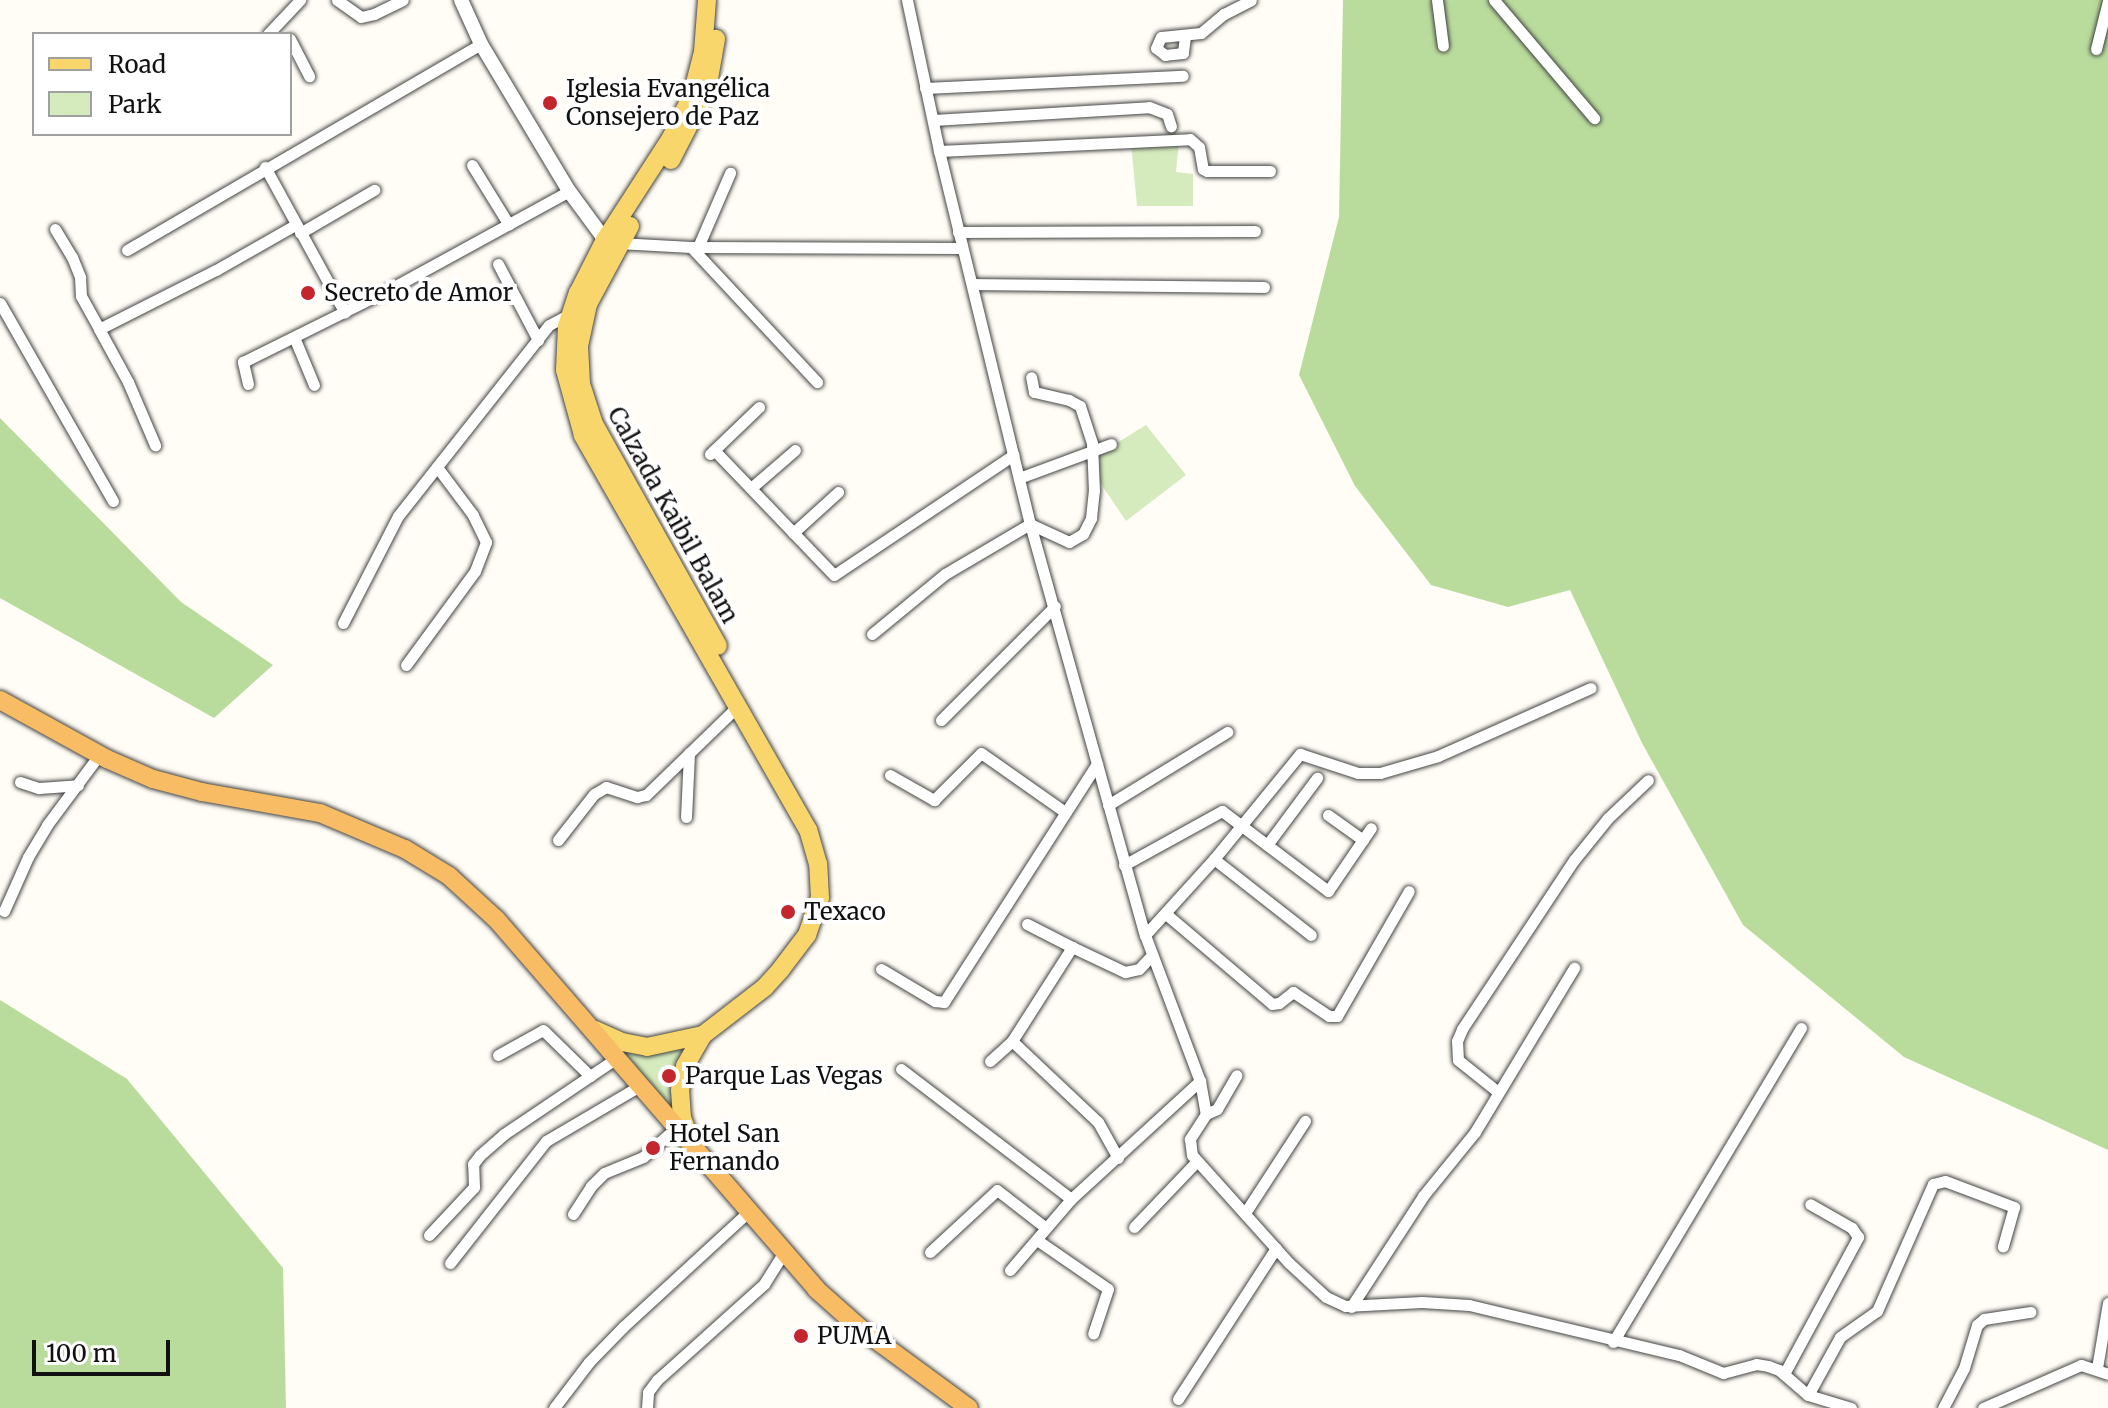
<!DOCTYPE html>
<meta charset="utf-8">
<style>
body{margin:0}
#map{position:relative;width:2108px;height:1408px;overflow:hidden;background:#fffdf5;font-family:Merriweather,serif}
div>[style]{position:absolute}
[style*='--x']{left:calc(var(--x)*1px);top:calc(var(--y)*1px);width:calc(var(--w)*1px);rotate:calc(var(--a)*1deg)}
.green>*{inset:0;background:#d5ebbd}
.forest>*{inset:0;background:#b9dc9c}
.roads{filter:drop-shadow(0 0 2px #444) drop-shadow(0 0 2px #444)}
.minor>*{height:11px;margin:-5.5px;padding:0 5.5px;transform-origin:5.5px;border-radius:5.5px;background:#fff}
.tertiary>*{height:14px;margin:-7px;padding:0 7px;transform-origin:7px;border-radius:7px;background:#fff}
.primary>*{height:18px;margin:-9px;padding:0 9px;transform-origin:9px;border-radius:9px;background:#f9d66b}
.trunk>*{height:18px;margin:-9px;padding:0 9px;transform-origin:9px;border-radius:9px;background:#f7bc64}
.dots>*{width:22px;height:22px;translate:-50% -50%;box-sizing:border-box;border:4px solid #fff;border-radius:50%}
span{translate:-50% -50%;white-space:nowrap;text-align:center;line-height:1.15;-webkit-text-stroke:8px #fff;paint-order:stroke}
.poi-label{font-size:24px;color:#111}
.left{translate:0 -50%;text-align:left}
.street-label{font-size:24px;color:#111}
.legend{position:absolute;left:32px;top:32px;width:260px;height:104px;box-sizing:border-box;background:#fff;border:2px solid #a0a0a0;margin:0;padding:10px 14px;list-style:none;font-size:24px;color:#111}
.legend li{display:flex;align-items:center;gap:16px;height:40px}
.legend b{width:40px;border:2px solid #a0a0a0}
.scale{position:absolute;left:32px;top:1340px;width:138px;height:36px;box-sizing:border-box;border:4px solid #111;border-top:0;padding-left:10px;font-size:24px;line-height:28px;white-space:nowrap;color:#111;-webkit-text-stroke:6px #fff;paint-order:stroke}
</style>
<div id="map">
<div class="green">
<i style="clip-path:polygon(1179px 140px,1176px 172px,1193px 174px,1193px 206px,1137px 206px,1131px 143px)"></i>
<i style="clip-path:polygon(1146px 425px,1186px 475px,1126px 521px,1086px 462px)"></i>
<i style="clip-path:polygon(699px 1038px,681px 1120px,615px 1047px)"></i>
</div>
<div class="forest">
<i style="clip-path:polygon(1343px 0,2108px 0,2108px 1150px,1904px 1057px,1743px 925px,1642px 743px,1570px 590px,1508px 607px,1431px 585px,1355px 486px,1299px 375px,1339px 217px)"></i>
<i style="clip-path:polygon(0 418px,181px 602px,273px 665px,214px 718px,0 598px)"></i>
<i style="clip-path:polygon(0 1000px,127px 1079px,283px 1268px,286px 1408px,0 1408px)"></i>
</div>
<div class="roads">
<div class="minor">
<i style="--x:337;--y:0;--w:29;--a:35"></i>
<i style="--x:361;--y:17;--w:13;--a:-13"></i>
<i style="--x:374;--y:14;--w:32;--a:-26"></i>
<i style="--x:907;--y:0;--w:154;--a:78"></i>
<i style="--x:939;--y:151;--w:384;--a:76.3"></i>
<i style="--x:1030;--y:524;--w:427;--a:74.4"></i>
<i style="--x:1145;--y:935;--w:156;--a:69.4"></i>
<i style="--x:1200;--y:1081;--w:34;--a:80"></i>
<i style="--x:1206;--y:1114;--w:30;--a:123"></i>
<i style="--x:1190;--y:1139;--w:16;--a:83"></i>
<i style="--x:1192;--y:1155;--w:145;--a:48.1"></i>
<i style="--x:1289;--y:1263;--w:50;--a:42.6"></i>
<i style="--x:1326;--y:1297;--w:21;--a:25"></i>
<i style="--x:1345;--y:1306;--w:77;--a:-3"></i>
<i style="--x:1422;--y:1302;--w:47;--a:3.7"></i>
<i style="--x:1469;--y:1305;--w:216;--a:13.4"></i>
<i style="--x:1679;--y:1355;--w:48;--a:22.2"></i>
<i style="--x:1723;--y:1373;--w:34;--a:-15"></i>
<i style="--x:1756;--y:1364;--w:12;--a:9"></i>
<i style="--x:1768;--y:1366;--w:12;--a:20"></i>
<i style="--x:1779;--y:1370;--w:38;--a:41"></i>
<i style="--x:1808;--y:1395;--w:45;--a:16.8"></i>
<i style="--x:1437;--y:0;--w:46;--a:82.6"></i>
<i style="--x:1494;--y:0;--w:155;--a:49.7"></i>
<i style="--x:268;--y:34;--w:47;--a:-46.7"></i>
<i style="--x:1185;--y:36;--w:17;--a:97"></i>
<i style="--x:1183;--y:53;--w:18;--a:174"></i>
<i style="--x:1165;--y:55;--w:11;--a:-142"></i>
<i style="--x:1156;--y:48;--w:12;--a:-66"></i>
<i style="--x:1161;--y:37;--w:40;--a:-5.7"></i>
<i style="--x:1201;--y:33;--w:30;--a:-40"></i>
<i style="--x:1224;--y:14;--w:30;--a:-27"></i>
<i style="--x:290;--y:39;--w:42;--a:62.8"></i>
<i style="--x:2096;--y:49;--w:49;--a:-76"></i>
<i style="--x:925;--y:88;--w:258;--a:-2.7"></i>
<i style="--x:933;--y:120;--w:216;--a:-3.4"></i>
<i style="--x:1149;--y:107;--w:19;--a:21"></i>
<i style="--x:1167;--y:114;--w:13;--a:72"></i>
<i style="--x:939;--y:151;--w:251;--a:-2.7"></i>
<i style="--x:1190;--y:139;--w:12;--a:42"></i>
<i style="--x:1199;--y:147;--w:22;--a:80"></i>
<i style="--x:1203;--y:169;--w:4;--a:27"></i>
<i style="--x:1207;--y:171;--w:63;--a:0"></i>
<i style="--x:472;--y:165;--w:70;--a:58.3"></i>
<i style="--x:265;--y:167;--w:166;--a:61.3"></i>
<i style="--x:55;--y:229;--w:33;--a:59"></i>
<i style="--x:72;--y:257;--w:22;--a:68"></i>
<i style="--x:80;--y:277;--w:19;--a:87"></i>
<i style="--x:81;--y:296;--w:38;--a:61"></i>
<i style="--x:99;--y:329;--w:131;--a:-26.8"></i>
<i style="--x:216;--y:270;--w:91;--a:-29.7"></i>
<i style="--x:958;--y:232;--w:297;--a:-0.2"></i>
<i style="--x:300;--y:233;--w:86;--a:-30.2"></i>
<i style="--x:618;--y:243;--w:73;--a:3.1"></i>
<i style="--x:691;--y:247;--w:271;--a:0.2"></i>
<i style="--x:691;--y:247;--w:185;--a:47"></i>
<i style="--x:698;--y:247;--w:81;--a:-66.6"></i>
<i style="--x:127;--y:250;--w:410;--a:-30.2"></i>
<i style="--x:498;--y:264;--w:86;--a:62.2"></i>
<i style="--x:973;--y:284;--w:291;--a:0.6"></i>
<i style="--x:0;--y:303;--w:228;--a:60.3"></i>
<i style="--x:99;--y:329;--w:60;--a:61.3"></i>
<i style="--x:128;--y:382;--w:69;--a:66.8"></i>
<i style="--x:294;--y:337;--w:52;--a:67.4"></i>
<i style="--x:248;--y:384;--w:23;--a:-103"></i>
<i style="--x:243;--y:362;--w:166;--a:-26.4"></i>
<i style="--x:392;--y:288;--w:202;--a:-28.7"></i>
<i style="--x:714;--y:450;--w:173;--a:46.2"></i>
<i style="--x:834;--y:575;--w:216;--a:-33.8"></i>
<i style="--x:710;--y:454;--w:68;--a:-43.8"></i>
<i style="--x:1019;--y:478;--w:98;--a:-20.3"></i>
<i style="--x:751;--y:488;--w:58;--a:-40.8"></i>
<i style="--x:793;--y:533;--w:61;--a:-42.3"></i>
<i style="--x:343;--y:623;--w:120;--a:-62.8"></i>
<i style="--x:398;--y:516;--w:243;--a:-51.7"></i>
<i style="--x:549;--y:325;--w:24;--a:-28"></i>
<i style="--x:872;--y:634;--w:94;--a:-39.4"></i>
<i style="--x:945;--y:574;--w:99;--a:-30.5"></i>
<i style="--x:1030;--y:524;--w:43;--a:24.8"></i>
<i style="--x:1069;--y:542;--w:16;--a:-30"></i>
<i style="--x:1083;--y:534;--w:18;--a:-63"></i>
<i style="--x:1091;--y:518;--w:27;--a:-84"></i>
<i style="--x:1094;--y:491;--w:48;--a:-92.4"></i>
<i style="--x:1092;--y:443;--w:39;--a:-108"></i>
<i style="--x:1080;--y:406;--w:13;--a:-151"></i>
<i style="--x:1069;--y:400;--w:36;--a:-167"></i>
<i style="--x:1034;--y:392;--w:15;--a:-101"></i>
<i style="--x:406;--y:665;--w:117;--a:-53.7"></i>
<i style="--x:475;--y:571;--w:31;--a:-69"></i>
<i style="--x:486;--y:542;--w:30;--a:-116"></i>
<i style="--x:473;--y:515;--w:60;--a:-126.9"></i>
<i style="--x:941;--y:720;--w:161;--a:-45"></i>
<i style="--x:890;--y:775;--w:51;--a:29.6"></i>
<i style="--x:934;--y:800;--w:66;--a:-45"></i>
<i style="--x:981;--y:753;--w:103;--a:35.1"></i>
<i style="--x:20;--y:782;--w:20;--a:18"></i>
<i style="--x:39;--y:788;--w:39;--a:-4"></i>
<i style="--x:1108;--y:805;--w:140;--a:-31.5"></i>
<i style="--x:1328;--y:815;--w:43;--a:35.5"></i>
<i style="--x:686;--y:817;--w:64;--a:-87.3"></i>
<i style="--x:558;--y:840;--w:58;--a:-52"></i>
<i style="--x:594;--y:794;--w:14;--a:-30"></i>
<i style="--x:606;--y:787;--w:33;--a:18"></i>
<i style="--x:637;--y:797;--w:9;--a:-13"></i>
<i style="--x:646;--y:795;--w:128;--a:-44.1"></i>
<i style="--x:1267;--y:845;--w:84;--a:-53.3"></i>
<i style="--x:1214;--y:859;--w:123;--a:38.1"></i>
<i style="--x:1124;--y:865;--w:112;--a:-28.9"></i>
<i style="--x:1222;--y:811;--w:133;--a:37"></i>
<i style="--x:1328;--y:891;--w:76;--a:-55.7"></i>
<i style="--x:4;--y:911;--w:59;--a:-66"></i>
<i style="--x:28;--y:857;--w:37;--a:-59"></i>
<i style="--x:47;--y:825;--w:87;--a:-53.4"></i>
<i style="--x:1166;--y:914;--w:139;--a:40.3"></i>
<i style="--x:1272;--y:1004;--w:7;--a:-8"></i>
<i style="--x:1279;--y:1003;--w:18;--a:-38"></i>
<i style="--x:1293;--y:992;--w:43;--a:33.7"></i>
<i style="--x:1329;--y:1016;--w:8;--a:0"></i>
<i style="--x:1337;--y:1016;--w:144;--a:-60.1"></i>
<i style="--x:1027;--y:924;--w:51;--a:27.1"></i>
<i style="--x:1145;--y:935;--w:103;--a:-47.8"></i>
<i style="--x:1214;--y:859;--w:136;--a:-50.7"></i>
<i style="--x:1300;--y:754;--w:61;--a:18.1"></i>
<i style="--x:1358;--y:773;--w:22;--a:0"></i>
<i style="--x:1380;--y:773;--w:60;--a:-16.3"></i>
<i style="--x:1438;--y:756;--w:167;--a:-24"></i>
<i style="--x:881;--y:969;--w:63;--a:30.7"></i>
<i style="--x:935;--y:1001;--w:9;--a:6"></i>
<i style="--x:944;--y:1002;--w:283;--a:-57.3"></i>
<i style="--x:1012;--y:1041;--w:118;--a:43.3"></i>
<i style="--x:1098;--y:1122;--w:41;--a:60.9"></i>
<i style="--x:498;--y:1055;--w:51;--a:-29.1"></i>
<i style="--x:543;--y:1030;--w:66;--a:44.4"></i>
<i style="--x:990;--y:1061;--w:30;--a:-42"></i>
<i style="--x:1012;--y:1041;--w:112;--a:-57.4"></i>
<i style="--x:1072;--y:947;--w:59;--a:25.3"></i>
<i style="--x:1125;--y:972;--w:14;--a:-12"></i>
<i style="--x:1139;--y:969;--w:18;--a:-47"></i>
<i style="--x:901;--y:1069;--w:214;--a:37.4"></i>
<i style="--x:1498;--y:1092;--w:51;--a:-141.3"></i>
<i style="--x:1458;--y:1060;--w:19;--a:-93"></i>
<i style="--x:1457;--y:1041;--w:13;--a:-67"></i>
<i style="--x:1462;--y:1029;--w:203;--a:-56.5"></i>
<i style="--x:1574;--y:860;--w:54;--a:-51"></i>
<i style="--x:1608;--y:818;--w:55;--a:-43.5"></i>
<i style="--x:1206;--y:1114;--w:12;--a:-24"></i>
<i style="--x:1217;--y:1109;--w:39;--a:-60"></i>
<i style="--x:1245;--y:1213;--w:110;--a:-56.9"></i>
<i style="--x:573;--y:1214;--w:33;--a:-57"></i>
<i style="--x:591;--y:1186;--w:18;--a:-45"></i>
<i style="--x:604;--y:1173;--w:42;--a:-22.3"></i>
<i style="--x:643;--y:1157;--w:45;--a:-41.4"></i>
<i style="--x:1134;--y:1227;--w:91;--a:-46.3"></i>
<i style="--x:429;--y:1235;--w:66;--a:-46.8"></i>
<i style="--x:474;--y:1187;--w:23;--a:-92"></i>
<i style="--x:473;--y:1164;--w:11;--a:-52"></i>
<i style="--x:480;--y:1155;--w:32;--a:-41"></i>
<i style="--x:504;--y:1134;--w:138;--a:-34"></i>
<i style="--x:1037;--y:1240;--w:86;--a:34.6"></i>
<i style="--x:1108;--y:1289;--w:47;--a:108.4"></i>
<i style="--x:930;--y:1252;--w:91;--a:-42.8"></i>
<i style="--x:997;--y:1190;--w:62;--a:37.8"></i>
<i style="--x:450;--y:1263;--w:155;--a:-51.8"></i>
<i style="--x:546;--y:1141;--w:110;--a:-30.5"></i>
<i style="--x:1010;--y:1270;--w:94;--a:-49.3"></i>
<i style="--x:1071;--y:1199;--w:175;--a:-42.5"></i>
<i style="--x:1351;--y:1307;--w:132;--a:-57"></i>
<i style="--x:1423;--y:1196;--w:82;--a:-50.9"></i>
<i style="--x:1475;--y:1132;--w:192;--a:-58.9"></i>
<i style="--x:1613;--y:1342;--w:366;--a:-59.1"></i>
<i style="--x:2097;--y:1368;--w:66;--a:-80.4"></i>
<i style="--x:1784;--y:1374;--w:156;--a:-61.6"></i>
<i style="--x:1858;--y:1237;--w:11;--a:-124"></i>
<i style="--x:1852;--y:1228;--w:48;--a:-150.3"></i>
<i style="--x:1808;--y:1395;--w:66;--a:-61.1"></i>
<i style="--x:1840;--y:1337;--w:45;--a:-35.1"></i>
<i style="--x:1877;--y:1311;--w:139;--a:-66.2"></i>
<i style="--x:1933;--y:1184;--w:12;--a:-14"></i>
<i style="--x:1945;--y:1181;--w:74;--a:20.6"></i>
<i style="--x:2014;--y:1207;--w:41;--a:105.8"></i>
<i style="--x:1178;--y:1399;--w:180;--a:-57"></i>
<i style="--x:554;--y:1408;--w:58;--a:-52.7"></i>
<i style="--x:589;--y:1362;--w:49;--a:-45.8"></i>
<i style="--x:623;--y:1327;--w:170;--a:-42.6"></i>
<i style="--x:647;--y:1408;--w:16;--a:-86"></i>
<i style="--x:648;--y:1392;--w:15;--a:-53"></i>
<i style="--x:657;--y:1380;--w:144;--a:-41.9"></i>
<i style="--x:764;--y:1284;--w:36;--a:-58"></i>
<i style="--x:1943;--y:1408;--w:45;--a:-62.3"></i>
<i style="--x:1964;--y:1368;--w:45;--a:-73.2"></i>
<i style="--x:1977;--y:1325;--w:9;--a:-41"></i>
<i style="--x:1984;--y:1319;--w:47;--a:-8.7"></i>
<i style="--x:1983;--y:1408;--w:107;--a:-23.7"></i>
<i style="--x:2081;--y:1365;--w:28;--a:18"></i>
</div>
<div class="tertiary">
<i style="--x:461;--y:0;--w:48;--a:65.6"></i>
<i style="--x:481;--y:44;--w:171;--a:59.1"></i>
<i style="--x:569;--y:191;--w:61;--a:53.7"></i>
</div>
<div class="primary">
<i style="--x:671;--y:160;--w:79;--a:-62.8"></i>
<i style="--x:707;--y:90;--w:52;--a:-80"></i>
<i style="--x:630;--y:226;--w:89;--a:118.3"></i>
<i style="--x:588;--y:304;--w:43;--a:102.1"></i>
<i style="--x:579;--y:346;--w:38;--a:87"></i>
<i style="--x:581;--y:384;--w:42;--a:72"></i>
<i style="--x:594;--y:424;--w:254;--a:60.8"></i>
<i style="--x:595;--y:1030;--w:30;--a:24"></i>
<i style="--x:622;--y:1042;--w:25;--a:11"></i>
<i style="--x:647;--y:1047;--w:57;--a:-12.1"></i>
<i style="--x:703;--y:1035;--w:78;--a:-37.7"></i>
<i style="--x:765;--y:987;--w:24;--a:-48"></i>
<i style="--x:781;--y:969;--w:43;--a:-52.6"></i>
<i style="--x:807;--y:935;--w:39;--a:-71"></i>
<i style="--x:820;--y:898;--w:34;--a:-93"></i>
<i style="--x:818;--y:864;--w:35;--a:-106"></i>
<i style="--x:808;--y:830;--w:455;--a:-119.7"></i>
<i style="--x:583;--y:435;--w:67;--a:-105.5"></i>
<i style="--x:565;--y:370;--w:44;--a:-87.4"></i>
<i style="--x:567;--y:326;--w:35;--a:-72"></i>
<i style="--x:578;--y:293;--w:59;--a:-63"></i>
<i style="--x:605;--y:240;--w:121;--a:-57.1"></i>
<i style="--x:671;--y:138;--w:48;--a:-64"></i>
<i style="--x:692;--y:95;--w:44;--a:-75.7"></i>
<i style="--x:703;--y:52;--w:52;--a:-85.6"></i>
<i style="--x:692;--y:1145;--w:29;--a:-110"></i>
<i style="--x:682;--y:1118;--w:28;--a:-94"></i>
<i style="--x:680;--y:1090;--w:25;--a:-78"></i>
<i style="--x:685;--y:1066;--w:36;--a:-60"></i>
</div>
<div class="trunk">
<i style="--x:0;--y:700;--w:122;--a:28.9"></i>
<i style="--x:107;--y:759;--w:50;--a:23.5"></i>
<i style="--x:153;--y:779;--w:51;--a:14.9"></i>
<i style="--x:202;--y:792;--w:120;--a:10.1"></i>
<i style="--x:320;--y:813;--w:92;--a:23"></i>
<i style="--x:405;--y:849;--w:52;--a:31.5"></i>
<i style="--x:449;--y:876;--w:64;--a:42.5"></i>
<i style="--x:496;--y:919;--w:489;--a:49.1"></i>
<i style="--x:816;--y:1289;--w:59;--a:41.6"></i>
<i style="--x:860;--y:1328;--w:135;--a:36.3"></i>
</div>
</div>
<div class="dots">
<i style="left:550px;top:103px;background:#c4262e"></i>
<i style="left:308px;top:293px;background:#c4262e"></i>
<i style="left:788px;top:912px;background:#c4262e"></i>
<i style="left:669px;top:1076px;background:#c4262e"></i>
<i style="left:653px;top:1148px;background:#c4262e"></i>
<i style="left:801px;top:1336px;background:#c4262e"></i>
</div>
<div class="poi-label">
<span class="left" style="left:566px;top:103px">Iglesia Evangélica<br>Consejero de Paz</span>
<span class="left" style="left:324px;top:293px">Secreto de Amor</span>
<span class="left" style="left:804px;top:912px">Texaco</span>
<span class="left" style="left:685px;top:1076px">Parque Las Vegas</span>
<span class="left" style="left:669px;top:1148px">Hotel San<br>Fernando</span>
<span class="left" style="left:817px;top:1336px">PUMA</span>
</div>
<div class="street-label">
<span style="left:673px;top:515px;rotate:61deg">Calzada Kaibil Balam</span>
</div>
<ul class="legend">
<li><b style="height:10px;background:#f9d66b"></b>Road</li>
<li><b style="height:22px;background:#d5ebbd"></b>Park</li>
</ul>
<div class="scale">100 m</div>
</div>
